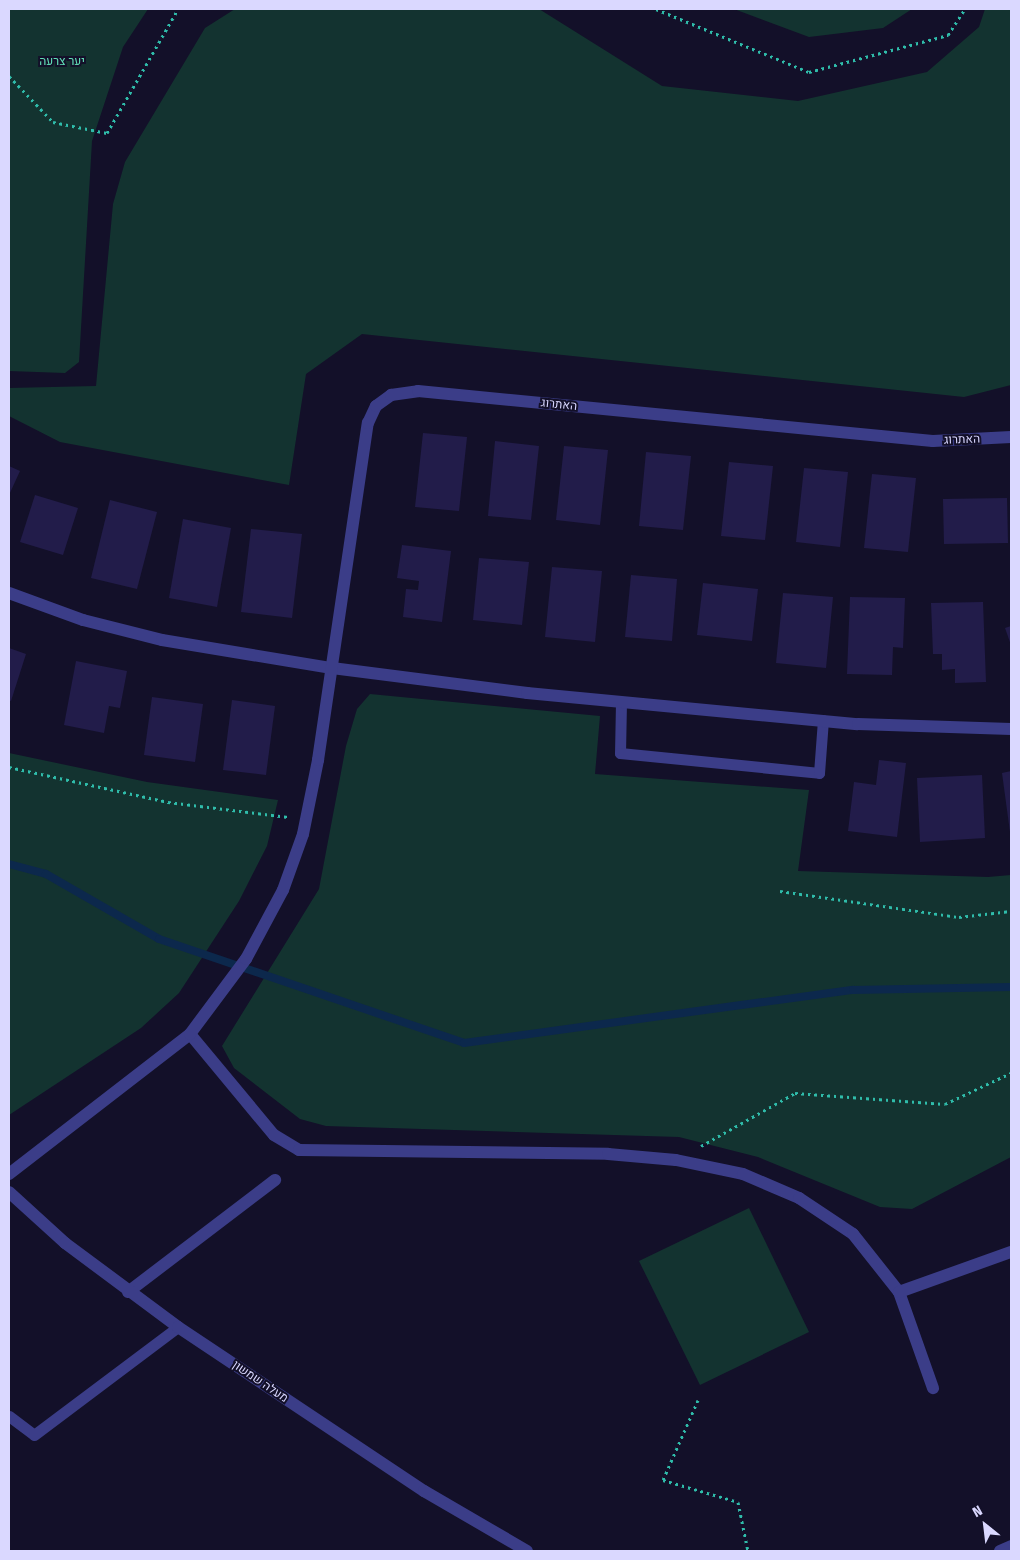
<!DOCTYPE html>
<meta charset="utf-8">
<style>
body{margin:0}
#map{position:relative;width:1020px;height:1560px;overflow:hidden;background:#131029;font-family:"Fira Sans Condensed",Heebo,sans-serif}
div>[style]{position:absolute}
[style*='--x']{left:calc(var(--x)*1px);top:calc(var(--y)*1px);width:calc(var(--w)*1px);rotate:calc(var(--a)*1deg)}
.green>*{inset:0;background:#133330}
.stream>*{height:8px;margin:-4px;padding:0 4px;transform-origin:4px;border-radius:4px;background:#0c284c}
.building>*{inset:0;background:#221c4a}
.path>*{height:3px;margin-top:-1.5px;transform-origin:0;background:repeating-linear-gradient(90deg,#2fbcaa 0 2.5px,transparent 0 6.5px)}
.service>*{height:11px;margin:-5.5px;padding:0 5.5px;transform-origin:5.5px;border-radius:5.5px;background:#3b3d88}
.minor>*{height:12px;margin:-6px;padding:0 6px;transform-origin:6px;border-radius:6px;background:#3b3d88}
.tertiary>*{height:12px;margin:-6px;padding:0 6px;transform-origin:6px;border-radius:6px;background:#3b3d88}
span{translate:-50% -50%;white-space:nowrap;text-align:center;line-height:1.15;-webkit-text-stroke:4px #131029;paint-order:stroke}
.park-label{font-size:12px;color:#62e1b9}
.street-label{font-size:12px;color:#dad8ff}
.frame{position:absolute;inset:0;border:10px solid #dad8ff;pointer-events:none}
.north{position:absolute;left:960px;top:1500px;width:50px;height:50px;-webkit-text-stroke:4px #131029;paint-order:stroke;rotate:331deg;font-size:14px;font-weight:700;line-height:20px;text-align:center;color:#dad8ff}
.north::after{content:'';display:block;margin:auto;width:18px;height:22px;background:#dad8ff;clip-path:polygon(50% 0,100% 100%,50% 72%,0 100%)}
</style>
<div id="map">
<div class="green">
<i style="clip-path:polygon(9px 9px,148px 9px,123px 47px,92px 141px,79px 362px,65px 373px,9px 371px)"></i>
<i style="clip-path:polygon(235px 9px,539px 9px,662px 86px,798px 101px,927px 72px,979px 27px,985px 9px,1011px 9px,1011px 385px,964px 397px,362px 334px,306px 374px,289px 485px,60px 442px,9px 416px,9px 388px,96px 386px,113px 204px,125px 162px,205px 28px)"></i>
<i style="clip-path:polygon(734px 9px,912px 9px,883px 28px,809px 37px)"></i>
<i style="clip-path:polygon(370px 694px,600px 716px,595px 774px,809px 790px,798px 871px,988px 877px,1011px 875px,1011px 1157px,912px 1209px,880px 1207px,758px 1157px,679px 1137px,326px 1126px,300px 1119px,234px 1068px,222px 1046px,319px 889px,346px 746px,357px 709px)"></i>
<i style="clip-path:polygon(9px 753px,147px 782px,278px 800px,267px 846px,239px 901px,179px 993px,141px 1028px,9px 1115px)"></i>
<i style="clip-path:polygon(749px 1208px,809px 1332px,700px 1385px,639px 1261px)"></i>
</div>
<div class="stream">
<i style="--x:9;--y:864;--w:38;--a:15"></i>
<i style="--x:46;--y:874;--w:130;--a:29.9"></i>
<i style="--x:159;--y:939;--w:322;--a:18.8"></i>
<i style="--x:464;--y:1043;--w:393;--a:-7.8"></i>
<i style="--x:853;--y:990;--w:158;--a:-1.1"></i>
</div>
<div class="building">
<i style="clip-path:polygon(423px 433px,467px 437px,459px 511px,415px 507px)"></i>
<i style="clip-path:polygon(495px 441px,539px 446px,531px 520px,488px 516px)"></i>
<i style="clip-path:polygon(564px 446px,608px 450px,600px 525px,556px 520px)"></i>
<i style="clip-path:polygon(646px 452px,691px 456px,683px 530px,639px 526px)"></i>
<i style="clip-path:polygon(729px 462px,773px 466px,765px 540px,721px 536px)"></i>
<i style="clip-path:polygon(9px 466px,20px 471px,9px 495px)"></i>
<i style="clip-path:polygon(804px 468px,848px 472px,840px 547px,796px 542px)"></i>
<i style="clip-path:polygon(872px 474px,916px 478px,908px 552px,864px 548px)"></i>
<i style="clip-path:polygon(35px 495px,78px 508px,63px 555px,20px 542px)"></i>
<i style="clip-path:polygon(1007px 498px,1008px 543px,944px 544px,943px 499px)"></i>
<i style="clip-path:polygon(110px 500px,157px 512px,137px 589px,91px 578px)"></i>
<i style="clip-path:polygon(183px 519px,231px 528px,217px 607px,169px 598px)"></i>
<i style="clip-path:polygon(251px 529px,302px 534px,292px 618px,241px 612px)"></i>
<i style="clip-path:polygon(402px 545px,451px 551px,442px 622px,403px 617px,406px 589px,418px 590px,419px 581px,397px 578px)"></i>
<i style="clip-path:polygon(479px 558px,529px 562px,522px 625px,473px 620px)"></i>
<i style="clip-path:polygon(552px 567px,602px 571px,595px 642px,545px 637px)"></i>
<i style="clip-path:polygon(631px 575px,677px 579px,672px 641px,625px 637px)"></i>
<i style="clip-path:polygon(703px 583px,758px 589px,752px 641px,697px 635px)"></i>
<i style="clip-path:polygon(783px 593px,833px 597px,826px 668px,776px 663px)"></i>
<i style="clip-path:polygon(850px 597px,905px 598px,903px 648px,893px 647px,892px 675px,847px 674px)"></i>
<i style="clip-path:polygon(983px 602px,986px 682px,955px 683px,955px 669px,942px 670px,942px 654px,933px 654px,931px 603px)"></i>
<i style="clip-path:polygon(1011px 626px,1011px 645px,1005px 628px)"></i>
<i style="clip-path:polygon(9px 648px,26px 654px,11px 701px,9px 700px)"></i>
<i style="clip-path:polygon(76px 661px,127px 671px,120px 708px,109px 706px,104px 733px,64px 725px)"></i>
<i style="clip-path:polygon(152px 697px,203px 704px,195px 762px,144px 755px)"></i>
<i style="clip-path:polygon(232px 700px,275px 706px,266px 775px,223px 770px)"></i>
<i style="clip-path:polygon(879px 760px,906px 763px,897px 837px,848px 831px,854px 782px,876px 785px)"></i>
<i style="clip-path:polygon(1011px 771px,1011px 832px,1010px 832px,1002px 773px)"></i>
<i style="clip-path:polygon(982px 775px,985px 838px,920px 842px,917px 778px)"></i>
</div>
<div class="path">
<i style="--x:656;--y:9;--w:165;--a:22.4"></i>
<i style="--x:809;--y:72;--w:144;--a:-14.9"></i>
<i style="--x:948;--y:35;--w:31;--a:-57"></i>
<i style="--x:9;--y:76;--w:64;--a:46.3"></i>
<i style="--x:53;--y:122;--w:55;--a:11.5"></i>
<i style="--x:107;--y:133;--w:143;--a:-60.2"></i>
<i style="--x:9;--y:767;--w:163;--a:12.4"></i>
<i style="--x:168;--y:802;--w:121;--a:7.1"></i>
<i style="--x:780;--y:891;--w:181;--a:8.3"></i>
<i style="--x:959;--y:917;--w:52;--a:-6.6"></i>
<i style="--x:701;--y:1146;--w:108;--a:-29.4"></i>
<i style="--x:795;--y:1093;--w:150;--a:4.2"></i>
<i style="--x:945;--y:1104;--w:73;--a:-25.2"></i>
<i style="--x:698;--y:1400;--w:87;--a:113.6"></i>
<i style="--x:663;--y:1480;--w:78;--a:16.3"></i>
<i style="--x:738;--y:1502;--w:50;--a:78.5"></i>
</div>
<div class="service">
<i style="--x:621;--y:702;--w:51;--a:91.1"></i>
<i style="--x:620;--y:753;--w:200;--a:5.7"></i>
<i style="--x:819;--y:773;--w:53;--a:-85.7"></i>
<i style="--x:9;--y:1416;--w:31;--a:37"></i>
<i style="--x:34;--y:1435;--w:180;--a:-36.9"></i>
</div>
<div class="minor">
<i style="--x:9;--y:593;--w:79;--a:20"></i>
<i style="--x:83;--y:620;--w:81;--a:14.2"></i>
<i style="--x:162;--y:640;--w:172;--a:9.4"></i>
<i style="--x:332;--y:668;--w:197;--a:7.3"></i>
<i style="--x:527;--y:693;--w:332;--a:5.4"></i>
<i style="--x:858;--y:724;--w:153;--a:1.9"></i>
<i style="--x:190;--y:1034;--w:131;--a:50.3"></i>
<i style="--x:274;--y:1135;--w:29;--a:31"></i>
<i style="--x:299;--y:1150;--w:309;--a:0.7"></i>
<i style="--x:608;--y:1154;--w:68;--a:5"></i>
<i style="--x:676;--y:1160;--w:68;--a:11.8"></i>
<i style="--x:743;--y:1174;--w:61;--a:23.2"></i>
<i style="--x:799;--y:1198;--w:65;--a:33.7"></i>
<i style="--x:853;--y:1234;--w:74;--a:51.6"></i>
<i style="--x:899;--y:1292;--w:102;--a:70.5"></i>
<i style="--x:9;--y:1174;--w:229;--a:-37.7"></i>
<i style="--x:190;--y:1034;--w:94;--a:-53.3"></i>
<i style="--x:246;--y:959;--w:78;--a:-61.8"></i>
<i style="--x:283;--y:890;--w:59;--a:-70.3"></i>
<i style="--x:303;--y:834;--w:76;--a:-78.5"></i>
<i style="--x:318;--y:760;--w:341;--a:-81.6"></i>
<i style="--x:368;--y:423;--w:19;--a:-65"></i>
<i style="--x:376;--y:406;--w:19;--a:-36"></i>
<i style="--x:391;--y:395;--w:27;--a:-8"></i>
<i style="--x:418;--y:391;--w:517;--a:5.55"></i>
<i style="--x:933;--y:441;--w:78;--a:-2.9"></i>
<i style="--x:128;--y:1292;--w:185;--a:-37.3"></i>
<i style="--x:899;--y:1292;--w:119;--a:-19.7"></i>
<i style="--x:1000;--y:1551;--w:12;--a:-24"></i>
</div>
<div class="tertiary">
<i style="--x:9;--y:1192;--w:76;--a:42.3"></i>
<i style="--x:65;--y:1243;--w:141;--a:36.6"></i>
<i style="--x:178;--y:1327;--w:296;--a:33.7"></i>
<i style="--x:424;--y:1491;--w:119;--a:30.2"></i>
</div>
<div class="park-label">
<span style="left:62px;top:62px">יער צרעה</span>
</div>
<div class="street-label">
<span style="left:559px;top:405px;rotate:6deg">האתרוג</span>
<span style="left:962px;top:440px;rotate:-2deg">האתרוג</span>
<span style="left:260px;top:1382px;rotate:34deg">מעלה שמשון</span>
</div>
<div class="frame"></div>
<div class="north">N</div>
</div>
